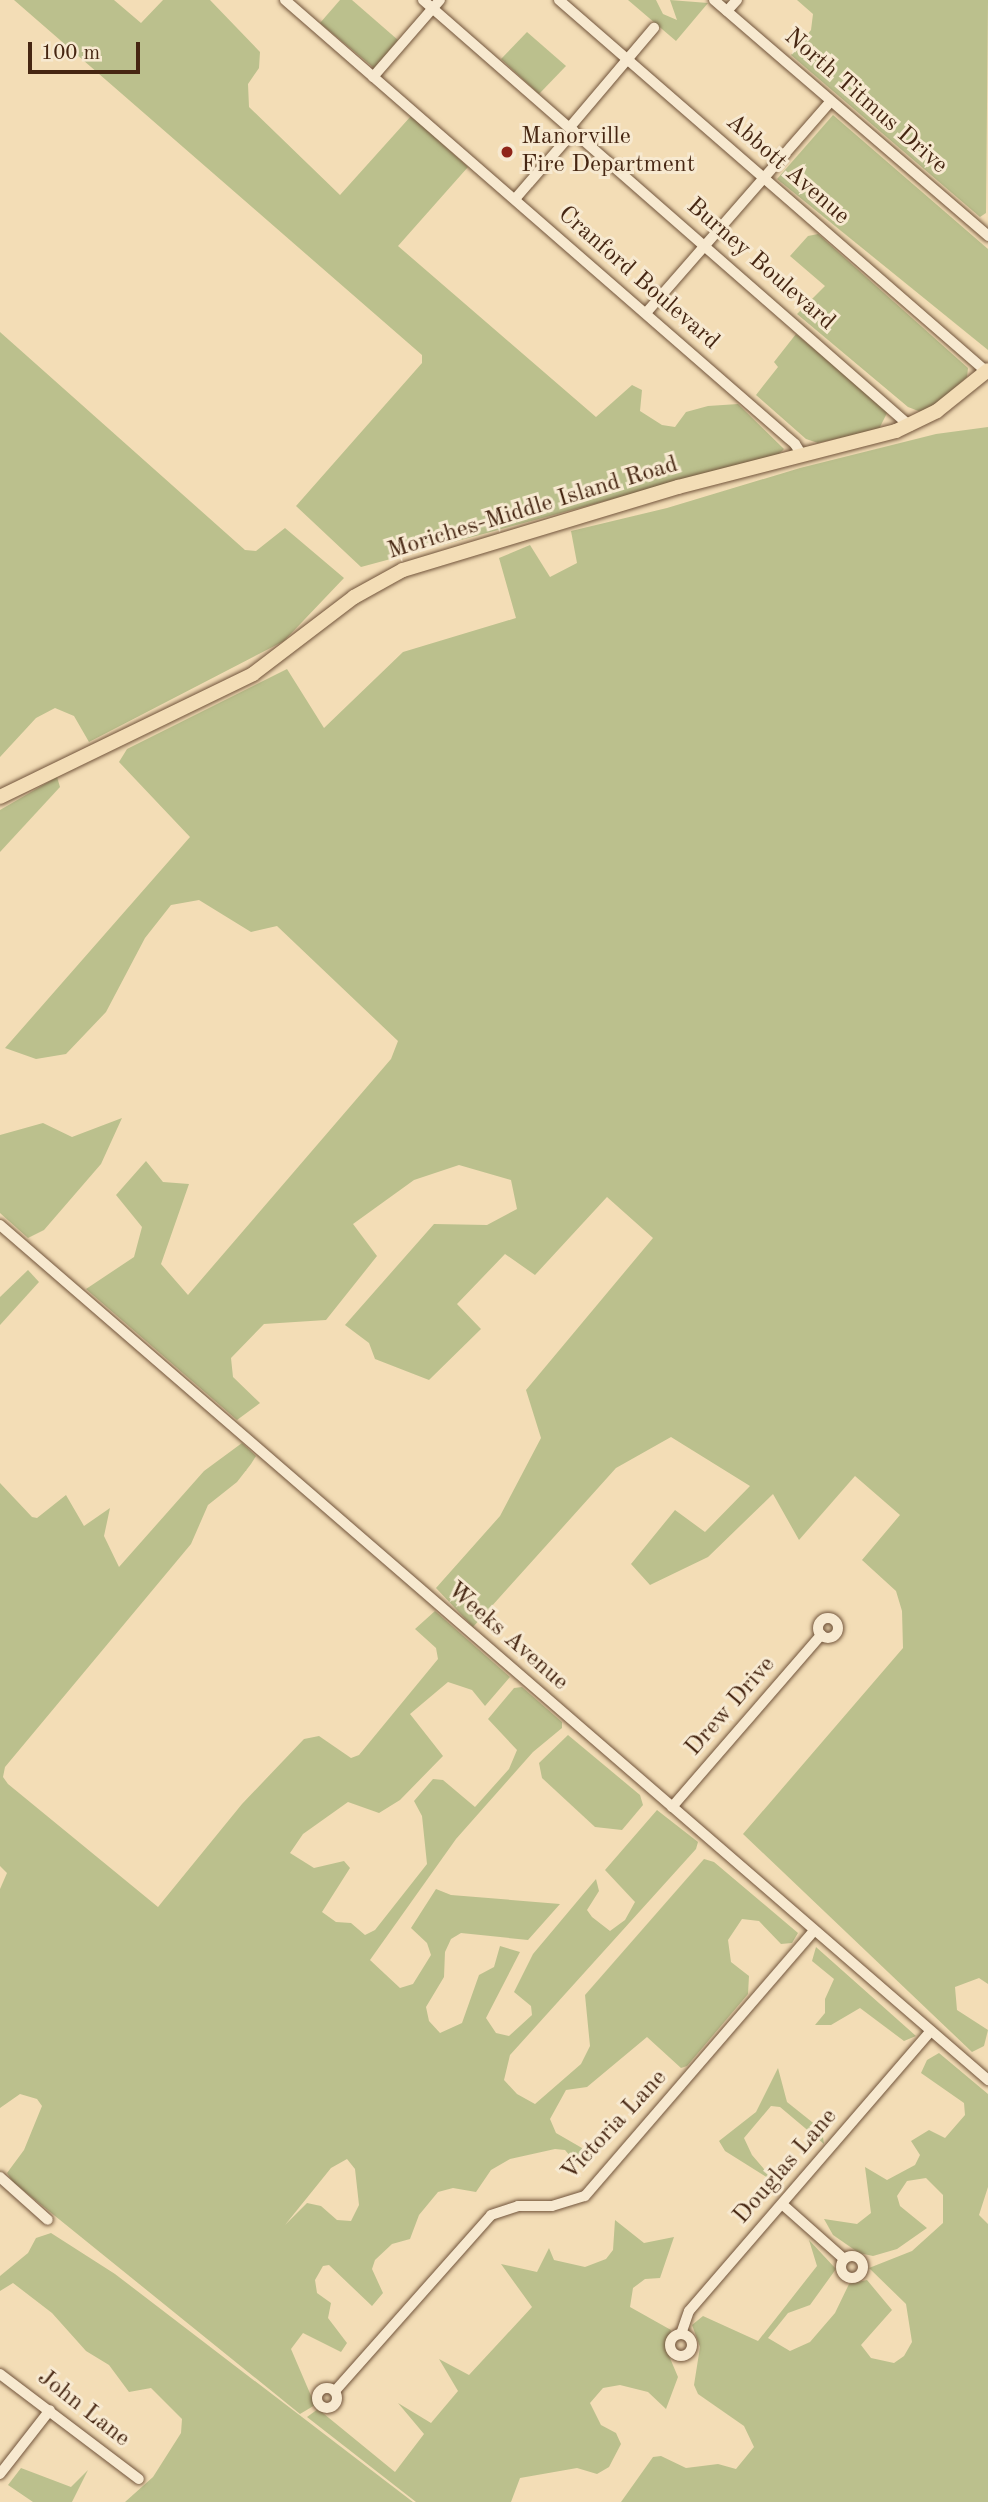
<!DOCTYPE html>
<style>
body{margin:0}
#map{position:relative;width:988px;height:2502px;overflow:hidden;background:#f3ddb6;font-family:"Old Standard TT",serif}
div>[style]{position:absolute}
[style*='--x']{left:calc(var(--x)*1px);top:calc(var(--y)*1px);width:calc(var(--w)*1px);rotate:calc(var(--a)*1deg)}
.green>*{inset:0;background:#bbc08d}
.roads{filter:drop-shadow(0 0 2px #71543b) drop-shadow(0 0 2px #71543b)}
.minor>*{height:10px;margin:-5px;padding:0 5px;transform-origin:5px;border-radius:5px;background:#f7e9d0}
.minor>.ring{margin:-5px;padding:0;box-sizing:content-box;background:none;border:10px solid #f7e9d0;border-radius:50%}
.major>*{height:14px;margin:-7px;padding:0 7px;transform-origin:7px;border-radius:7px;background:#f3ddb6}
.dots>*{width:19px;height:19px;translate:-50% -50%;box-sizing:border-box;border:4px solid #f7e9d0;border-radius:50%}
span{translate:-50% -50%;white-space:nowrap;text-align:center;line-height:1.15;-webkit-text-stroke:6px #f7e9d0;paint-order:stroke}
.street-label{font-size:24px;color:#462612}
.poi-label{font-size:24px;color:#462612}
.left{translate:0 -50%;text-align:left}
.scale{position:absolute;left:28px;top:42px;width:112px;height:32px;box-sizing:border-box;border:4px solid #462612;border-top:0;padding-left:9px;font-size:21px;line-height:24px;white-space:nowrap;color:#462612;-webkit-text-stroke:5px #f7e9d0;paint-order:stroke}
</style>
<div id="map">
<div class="green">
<i style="clip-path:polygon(14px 0,114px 0,141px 23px,163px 0,210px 0,260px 52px,259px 68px,248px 84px,249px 107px,340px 195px,411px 116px,468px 167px,398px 246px,596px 417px,632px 385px,642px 390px,640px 411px,662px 425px,675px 427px,686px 412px,708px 406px,738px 404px,784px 449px,779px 454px,361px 567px,296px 506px,422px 363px,422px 355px)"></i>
<i style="clip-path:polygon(340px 0,352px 0,398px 40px,374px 68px,320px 23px)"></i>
<i style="clip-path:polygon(628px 0,656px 0,663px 14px,677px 20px,670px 0,708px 3px,676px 41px)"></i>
<i style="clip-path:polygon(797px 0,988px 0,986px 213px,980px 217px,791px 55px,811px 30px,813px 14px)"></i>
<i style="clip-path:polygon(527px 32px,566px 66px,539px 94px,501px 59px)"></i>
<i style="clip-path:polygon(833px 115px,988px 249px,988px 350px,777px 179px)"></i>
<i style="clip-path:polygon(818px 234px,968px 368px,967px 377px,935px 405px,921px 412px,908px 407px,797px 314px,825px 286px,790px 256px,808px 236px)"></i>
<i style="clip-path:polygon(0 332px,245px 550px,256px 551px,285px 528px,344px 578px,284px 641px,89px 742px,74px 716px,55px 708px,36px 718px,0 757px)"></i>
<i style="clip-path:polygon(796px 334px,888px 411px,879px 429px,818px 443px,806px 439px,756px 395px,778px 367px,774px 362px)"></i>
<i style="clip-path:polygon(988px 427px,988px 1984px,979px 1978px,955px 1987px,957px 2010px,988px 2030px,984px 2046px,972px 2052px,743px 1834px,903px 1648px,902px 1611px,896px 1591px,862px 1560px,900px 1515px,855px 1476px,799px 1540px,773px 1494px,708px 1557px,650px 1585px,631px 1564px,675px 1510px,705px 1532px,750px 1486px,671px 1437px,616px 1468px,473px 1627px,436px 1588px,500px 1516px,541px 1438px,526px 1390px,653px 1238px,607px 1197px,535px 1275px,505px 1254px,457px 1304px,481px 1329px,429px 1380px,375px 1359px,369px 1343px,345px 1325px,434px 1224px,487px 1225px,517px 1209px,511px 1180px,459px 1165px,414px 1180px,353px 1224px,377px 1256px,326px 1320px,264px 1324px,231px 1358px,233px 1377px,260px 1403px,237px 1420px,86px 1289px,134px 1257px,142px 1227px,116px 1195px,146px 1161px,163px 1182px,189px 1184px,161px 1264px,188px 1295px,391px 1059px,398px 1041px,277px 926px,251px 932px,199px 900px,171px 905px,145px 938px,106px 1012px,66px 1054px,36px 1059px,5px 1048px,190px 837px,119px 762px,127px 749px,287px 669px,324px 728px,403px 652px,516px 618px,499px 558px,530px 545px,550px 577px,577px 563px,571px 531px,667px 508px,800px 468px,936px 434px)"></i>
<i style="clip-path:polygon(57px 777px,60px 787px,0 852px,0 810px)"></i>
<i style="clip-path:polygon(122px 1118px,101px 1164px,44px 1230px,28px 1238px,0 1213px,0 1135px,43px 1123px,72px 1137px)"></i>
<i style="clip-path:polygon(28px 1270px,39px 1282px,0 1325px,0 1297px)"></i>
<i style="clip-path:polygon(evenodd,242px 1443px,256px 1456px,251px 1464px,237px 1482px,208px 1505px,191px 1544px,5px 1767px,3px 1777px,8px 1784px,158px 1907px,242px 1804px,304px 1739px,319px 1736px,351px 1758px,359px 1755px,438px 1659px,436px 1648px,415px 1629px,435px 1611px,510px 1677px,485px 1706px,472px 1690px,448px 1682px,410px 1714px,443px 1756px,400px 1800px,379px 1813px,348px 1802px,303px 1834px,290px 1853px,314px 1868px,344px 1861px,350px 1868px,322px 1912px,336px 1922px,351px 1923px,365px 1935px,375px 1930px,427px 1864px,422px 1816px,414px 1801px,433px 1779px,443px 1780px,475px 1807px,509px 1769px,517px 1750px,488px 1719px,514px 1688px,522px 1687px,562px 1722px,562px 1728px,533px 1752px,456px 1839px,370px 1960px,400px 1988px,413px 1984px,431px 1955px,427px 1943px,411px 1928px,436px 1889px,451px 1895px,560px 1904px,528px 1940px,461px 1933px,451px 1939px,445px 1952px,444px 1977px,426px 2007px,429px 2021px,440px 2033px,462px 2023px,479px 1975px,494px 1967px,500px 1946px,520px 1952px,486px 2018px,496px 2033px,509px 2036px,532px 2015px,531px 2006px,514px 1992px,533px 1954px,596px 1879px,599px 1891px,587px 1910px,592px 1917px,610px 1931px,625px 1920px,635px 1902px,605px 1870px,657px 1810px,698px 1842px,696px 1849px,510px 2055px,504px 2080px,517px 2094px,535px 2104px,581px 2064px,590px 2046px,585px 1995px,704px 1859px,714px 1862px,798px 1933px,792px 1943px,781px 1944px,759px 1921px,742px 1919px,728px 1940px,731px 1962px,749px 1976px,748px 1994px,687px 2066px,681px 2068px,647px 2037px,587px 2087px,566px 2090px,550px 2119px,556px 2133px,582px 2148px,588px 2164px,577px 2164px,565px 2150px,555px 2149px,510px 2159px,491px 2170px,476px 2192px,453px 2188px,438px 2192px,419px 2215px,410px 2239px,392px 2244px,375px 2260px,372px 2269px,383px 2293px,372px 2306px,329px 2265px,323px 2266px,315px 2280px,317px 2293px,331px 2303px,328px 2318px,347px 2343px,341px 2352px,303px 2333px,291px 2349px,315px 2405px,300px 2414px,13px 2182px,7px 2173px,24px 2150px,42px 2106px,37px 2099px,20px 2094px,0 2108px,0 1889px,7px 1873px,0 1866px,0 1483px,32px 1517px,37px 1518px,66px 1495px,84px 1526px,110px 1508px,104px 1536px,119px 1567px,204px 1471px,242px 1443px,347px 2159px,355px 2169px,359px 2205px,351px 2221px,337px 2220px,321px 2206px,307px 2203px,285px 2225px,331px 2168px,347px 2159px)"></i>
<i style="clip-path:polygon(568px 1735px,640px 1795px,643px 1805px,622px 1830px,595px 1827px,542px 1778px,539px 1763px)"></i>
<i style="clip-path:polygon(816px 1947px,916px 2036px,904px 2041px,860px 2008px,831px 2025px,815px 2025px,825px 2013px,825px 1999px,834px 1979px,812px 1961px)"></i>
<i style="clip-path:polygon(939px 2053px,988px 2094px,988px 2187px,979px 2215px,988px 2224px,988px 2502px,621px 2502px,653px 2457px,661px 2456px,686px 2468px,718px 2464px,736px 2469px,754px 2447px,744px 2426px,698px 2394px,694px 2385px,700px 2347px,692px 2325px,703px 2316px,758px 2341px,817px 2266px,809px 2240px,836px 2269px,810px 2305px,788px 2313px,768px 2338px,790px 2351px,810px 2342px,835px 2313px,849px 2284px,867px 2280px,892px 2310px,861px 2345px,871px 2358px,894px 2363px,904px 2356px,912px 2342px,906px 2304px,869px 2268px,912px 2251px,943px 2223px,943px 2195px,926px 2178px,907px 2181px,897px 2196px,900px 2206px,927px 2228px,897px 2249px,873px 2256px,859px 2253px,833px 2235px,824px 2219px,857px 2224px,871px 2213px,865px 2167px,887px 2180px,915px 2165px,920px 2155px,911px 2141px,929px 2130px,945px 2138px,965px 2115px,964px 2103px,921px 2073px,927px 2060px)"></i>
<i style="clip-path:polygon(778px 2068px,787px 2102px,822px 2130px,824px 2144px,780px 2107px,771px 2106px,744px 2138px,752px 2155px,776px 2183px,725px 2151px,719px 2141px,756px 2112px)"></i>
<i style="clip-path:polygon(615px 2220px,644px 2243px,674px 2237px,660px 2278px,645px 2279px,633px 2288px,630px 2307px,671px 2330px,667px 2351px,678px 2377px,666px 2409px,648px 2392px,620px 2385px,603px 2388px,590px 2403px,601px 2425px,616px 2433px,621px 2444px,609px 2467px,597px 2474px,577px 2468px,520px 2478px,511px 2502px,416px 2502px,307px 2417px,318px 2409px,395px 2472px,424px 2434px,398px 2403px,431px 2423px,458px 2391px,439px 2359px,469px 2375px,532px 2307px,501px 2264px,537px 2272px,549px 2248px,554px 2260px,585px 2267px,606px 2259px,613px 2250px)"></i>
<i style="clip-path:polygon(51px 2233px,115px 2274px,413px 2502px,125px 2502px,153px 2477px,181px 2433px,182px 2419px,151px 2388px,129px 2392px,109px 2365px,86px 2351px,52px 2313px,13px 2283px,0 2291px,0 2276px,28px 2253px,36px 2238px)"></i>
<i style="clip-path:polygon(21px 2468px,71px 2487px,88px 2470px,72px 2502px,33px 2502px,8px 2485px)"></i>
</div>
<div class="roads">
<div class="minor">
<i style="--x:285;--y:0;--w:676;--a:41.04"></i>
<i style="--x:795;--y:444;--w:13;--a:58"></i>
<i style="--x:423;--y:0;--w:647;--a:41.18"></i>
<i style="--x:559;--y:0;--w:567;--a:41"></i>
<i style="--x:714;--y:0;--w:362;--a:40.7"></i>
<i style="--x:727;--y:11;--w:15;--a:-48"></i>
<i style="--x:373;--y:77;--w:102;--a:-49"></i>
<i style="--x:570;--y:127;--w:130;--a:-49.7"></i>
<i style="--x:515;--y:199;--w:90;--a:-49.1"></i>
<i style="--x:646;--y:313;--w:281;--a:-48.9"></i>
<i style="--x:0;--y:1225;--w:1307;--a:40.87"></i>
<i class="ring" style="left:818px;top:1618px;width:10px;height:10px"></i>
<i style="--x:672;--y:1807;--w:228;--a:-49.1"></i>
<i style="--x:0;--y:2177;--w:64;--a:41.9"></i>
<i style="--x:782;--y:2204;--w:83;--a:41.6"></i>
<i class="ring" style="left:841px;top:2256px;width:12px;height:12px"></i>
<i style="--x:681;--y:2334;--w:24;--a:-71"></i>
<i style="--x:689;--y:2311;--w:370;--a:-49.2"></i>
<i class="ring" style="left:670px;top:2334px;width:12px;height:12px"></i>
<i style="--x:0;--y:2374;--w:174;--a:37.1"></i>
<i class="ring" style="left:317px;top:2388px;width:10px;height:10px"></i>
<i style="--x:335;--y:2391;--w:235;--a:-48.4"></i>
<i style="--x:491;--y:2215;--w:28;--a:-18"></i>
<i style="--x:518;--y:2206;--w:34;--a:0"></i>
<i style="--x:552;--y:2206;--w:34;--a:-17"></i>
<i style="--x:585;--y:2196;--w:350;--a:-49.2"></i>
<i style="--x:0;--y:2474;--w:81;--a:-52"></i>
</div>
<div class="major">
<i style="--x:0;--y:797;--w:281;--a:-25.9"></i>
<i style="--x:253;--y:674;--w:127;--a:-37.3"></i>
<i style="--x:354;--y:597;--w:56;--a:-28.9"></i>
<i style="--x:403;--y:570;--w:287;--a:-16.8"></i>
<i style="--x:678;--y:487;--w:225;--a:-14.4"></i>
<i style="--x:896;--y:431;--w:46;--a:-26"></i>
<i style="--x:937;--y:411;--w:65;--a:-38.8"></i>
</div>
</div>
<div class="dots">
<i style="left:507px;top:152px;background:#8f2418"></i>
</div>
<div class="street-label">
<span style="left:865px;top:102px;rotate:41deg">North Titmus Drive</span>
<span style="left:787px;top:170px;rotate:41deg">Abbott Avenue</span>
<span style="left:760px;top:265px;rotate:41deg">Burney Boulevard</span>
<span style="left:638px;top:279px;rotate:41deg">Cranford Boulevard</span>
<span style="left:533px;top:509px;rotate:-17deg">Moriches-Middle Island Road</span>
<span style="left:507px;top:1637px;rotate:41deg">Weeks Avenue</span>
<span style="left:731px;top:1707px;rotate:-49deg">Drew Drive</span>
<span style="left:615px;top:2126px;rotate:-47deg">Victoria Lane</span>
<span style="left:786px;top:2167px;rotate:-49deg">Douglas Lane</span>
<span style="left:83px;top:2409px;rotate:38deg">John Lane</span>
</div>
<div class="poi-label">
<span class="left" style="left:521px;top:152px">Manorville<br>Fire Department</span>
</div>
<div class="scale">100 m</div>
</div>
